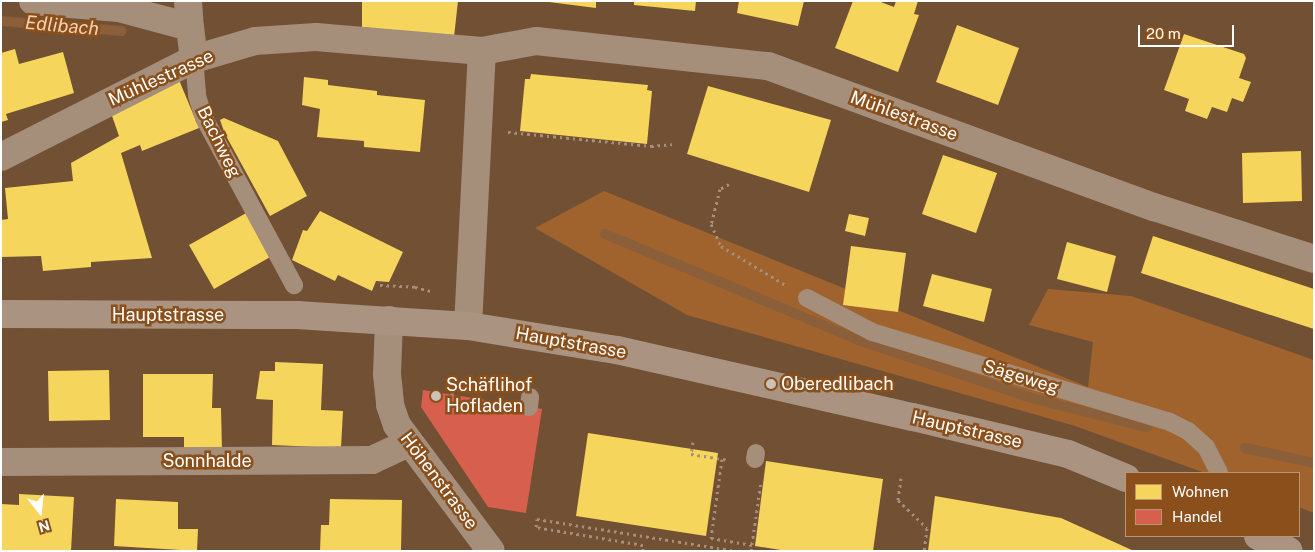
<!DOCTYPE html>
<meta charset="utf-8">
<style>
body{margin:0}
#map{position:relative;width:1315px;height:552px;overflow:hidden;background:#715033;font-family:"Public Sans",sans-serif}
div>[style]{position:absolute}
[style*='--x']{left:calc(var(--x)*1px);top:calc(var(--y)*1px);width:calc(var(--w)*1px);rotate:calc(var(--a)*1deg)}
.green>*{inset:0;background:#a1632d}
.homes>*{inset:0;background:#f6d55c}
.shops>*{inset:0;background:#d6604d}
.stream>*{height:10px;margin:-5px;padding:0 5px;transform-origin:5px;border-radius:5px;background:#8a5f39}
.path>*{height:3px;margin-top:-1.5px;transform-origin:0;background:repeating-linear-gradient(90deg,#a58e7a 0 2.5px,transparent 0 6.5px)}
.lane>*{height:18px;margin:-9px;padding:0 9px;transform-origin:9px;border-radius:9px;background:#a58e7a}
.street>*{height:28px;margin:-14px;padding:0 14px;transform-origin:14px;border-radius:14px;background:#a58e7a}
.secondary>*{height:28px;margin:-14px;padding:0 14px;transform-origin:14px;border-radius:14px;background:#aa9481}
.dots>*{width:14px;height:14px;translate:-50% -50%;box-sizing:border-box;border:2px solid #8a4f1a;border-radius:50%}
span{translate:-50% -50%;white-space:nowrap;text-align:center;line-height:1.15;-webkit-text-stroke:5px #8a4f1a;paint-order:stroke}
.street-label{font-size:18px;color:#fff}
.poi-label{font-size:18px;color:#fff}
.left{translate:0 -50%;text-align:left}
.water-label{font-size:19px;color:#f5d1b3;font-style:italic}
.frame{position:absolute;inset:0;border:2px solid #fff;pointer-events:none}
.legend{position:absolute;left:1125px;top:472px;width:175px;height:65px;box-sizing:border-box;background:#8a4f1a;border:1px solid #b99576;margin:0;padding:6px 9px;list-style:none;font-size:15px;color:#fff}
.legend li{display:flex;align-items:center;gap:10px;height:25px}
.legend b{width:25px;border:1px solid #b99576}
.north{position:absolute;left:15px;top:487px;width:50px;height:50px;-webkit-text-stroke:4px #8a4f1a;paint-order:stroke;rotate:164deg;font-size:14px;font-weight:700;line-height:20px;text-align:center;color:#fff}
.north::after{content:'';display:block;margin:auto;width:18px;height:22px;background:#fff;clip-path:polygon(50% 0,100% 100%,50% 72%,0 100%)}
.scale{position:absolute;left:1138px;top:25px;width:96px;height:22px;box-sizing:border-box;border:2px solid #fff;border-top:0;padding-left:6px;font-size:15px;line-height:18px;white-space:nowrap;color:#fff;-webkit-text-stroke:4px #8a4f1a;paint-order:stroke}
</style>
<div id="map">
<div class="green">
<i style="clip-path:polygon(604px 191px,1088px 387px,1093px 342px,1029px 325px,1048px 289px,1131px 296px,1314px 360px,1314px 513px,1299px 507px,1299px 473px,1205px 473px,1075px 426px,687px 315px,535px 228px)"></i>
</div>
<div class="homes">
<i style="clip-path:polygon(362px 1px,458px 1px,454px 37px,362px 27px)"></i>
<i style="clip-path:polygon(541px 1px,596px 1px,596px 8px)"></i>
<i style="clip-path:polygon(634px 1px,696px 1px,695px 11px,634px 5px)"></i>
<i style="clip-path:polygon(739px 1px,804px 1px,798px 26px,737px 13px)"></i>
<i style="clip-path:polygon(853px 1px,878px 1px,894px 7px,896px 1px,918px 1px,914px 14px,919px 15px,898px 72px,835px 48px)"></i>
<i style="clip-path:polygon(957px 25px,1019px 48px,998px 105px,936px 82px)"></i>
<i style="clip-path:polygon(1184px 34px,1244px 54px,1246px 58px,1239px 78px,1251px 82px,1243px 102px,1232px 98px,1227px 112px,1212px 107px,1207px 119px,1185px 111px,1189px 99px,1164px 90px)"></i>
<i style="clip-path:polygon(15px 49px,19px 64px,63px 52px,74px 93px,6px 114px,8px 120px,1px 122px,1px 53px)"></i>
<i style="clip-path:polygon(531px 74px,648px 85px,647px 90px,652px 91px,647px 144px,520px 131px,525px 79px,530px 79px)"></i>
<i style="clip-path:polygon(304px 77px,328px 80px,328px 85px,377px 91px,377px 95px,425px 100px,420px 152px,364px 147px,364px 141px,317px 137px,320px 109px,302px 105px)"></i>
<i style="clip-path:polygon(179px 80px,199px 128px,142px 151px,140px 145px,121px 153px,152px 258px,91px 262px,91px 267px,43px 271px,41px 256px,1px 257px,1px 220px,8px 219px,5px 188px,73px 181px,71px 163px,119px 136px,111px 113px)"></i>
<i style="clip-path:polygon(708px 86px,831px 120px,809px 192px,687px 154px)"></i>
<i style="clip-path:polygon(224px 118px,278px 141px,307px 196px,270px 216px,225px 134px,220px 120px)"></i>
<i style="clip-path:polygon(1301px 151px,1302px 201px,1243px 203px,1242px 153px)"></i>
<i style="clip-path:polygon(943px 155px,997px 173px,976px 233px,922px 214px)"></i>
<i style="clip-path:polygon(320px 211px,403px 252px,389px 282px,376px 281px,372px 291px,338px 275px,335px 281px,292px 260px,303px 230px,307px 231px)"></i>
<i style="clip-path:polygon(248px 212px,272px 256px,214px 289px,189px 245px)"></i>
<i style="clip-path:polygon(849px 214px,869px 218px,865px 236px,845px 231px)"></i>
<i style="clip-path:polygon(1153px 236px,1314px 289px,1314px 329px,1141px 273px)"></i>
<i style="clip-path:polygon(1067px 242px,1116px 256px,1107px 292px,1057px 279px)"></i>
<i style="clip-path:polygon(851px 246px,906px 253px,898px 312px,843px 305px)"></i>
<i style="clip-path:polygon(932px 274px,992px 289px,984px 322px,923px 306px)"></i>
<i style="clip-path:polygon(275px 362px,323px 364px,321px 410px,343px 411px,341px 448px,272px 445px,273px 400px,256px 399px,260px 371px,275px 371px)"></i>
<i style="clip-path:polygon(109px 370px,110px 420px,49px 421px,48px 371px)"></i>
<i style="clip-path:polygon(143px 374px,213px 374px,212px 408px,221px 408px,222px 451px,184px 451px,184px 437px,143px 437px)"></i>
<i style="clip-path:polygon(588px 433px,718px 453px,706px 536px,576px 516px)"></i>
<i style="clip-path:polygon(766px 461px,883px 479px,873px 551px,787px 551px,755px 546px)"></i>
<i style="clip-path:polygon(19px 494px,74px 497px,71px 551px,1px 550px,1px 504px,19px 505px)"></i>
<i style="clip-path:polygon(935px 496px,1061px 518px,1134px 551px,928px 551px)"></i>
<i style="clip-path:polygon(116px 499px,178px 502px,178px 529px,198px 529px,197px 551px,114px 546px)"></i>
<i style="clip-path:polygon(330px 499px,402px 500px,401px 551px,320px 551px,321px 525px,329px 525px)"></i>
</div>
<div class="shops">
<i style="clip-path:polygon(423px 390px,542px 409px,526px 513px,488px 507px,421px 407px)"></i>
</div>
<div class="stream">
<i style="--x:1;--y:21;--w:121;--a:4.7"></i>
<i style="--x:605;--y:234;--w:274;--a:22.7"></i>
<i style="--x:858;--y:340;--w:182;--a:18.5"></i>
<i style="--x:1031;--y:398;--w:120;--a:14"></i>
<i style="--x:1245;--y:448;--w:71;--a:12.3"></i>
</div>
<div class="path">
<i style="--x:508;--y:132;--w:144;--a:5.6"></i>
<i style="--x:651;--y:146;--w:21;--a:-5"></i>
<i style="--x:729;--y:184;--w:10;--a:151"></i>
<i style="--x:720;--y:189;--w:36;--a:104"></i>
<i style="--x:711;--y:224;--w:24;--a:66"></i>
<i style="--x:721;--y:246;--w:77;--a:31.2"></i>
<i style="--x:380;--y:285;--w:35;--a:3"></i>
<i style="--x:415;--y:287;--w:16;--a:14"></i>
<i style="--x:452;--y:395;--w:10;--a:-84"></i>
<i style="--x:693;--y:442;--w:12;--a:99"></i>
<i style="--x:691;--y:454;--w:38;--a:9"></i>
<i style="--x:722;--y:459;--w:80;--a:97.9"></i>
<i style="--x:711;--y:538;--w:42;--a:9.7"></i>
<i style="--x:901;--y:478;--w:22;--a:98"></i>
<i style="--x:898;--y:500;--w:40;--a:44"></i>
<i style="--x:927;--y:528;--w:23;--a:97"></i>
<i style="--x:643;--y:551;--w:6;--a:-90"></i>
<i style="--x:643;--y:545;--w:109;--a:-170.5"></i>
<i style="--x:536;--y:527;--w:8;--a:-83"></i>
<i style="--x:537;--y:519;--w:202;--a:9.1"></i>
<i style="--x:751;--y:551;--w:70;--a:-81.8"></i>
</div>
<div class="lane">
<i style="--x:194;--y:59;--w:37;--a:85"></i>
<i style="--x:197;--y:96;--w:23;--a:72"></i>
<i style="--x:204;--y:118;--w:190;--a:61.7"></i>
<i style="--x:807;--y:298;--w:73;--a:27.6"></i>
<i style="--x:872;--y:332;--w:311;--a:16.8"></i>
<i style="--x:1170;--y:422;--w:20;--a:27"></i>
<i style="--x:1188;--y:431;--w:24;--a:42"></i>
<i style="--x:1206;--y:447;--w:29;--a:63"></i>
<i style="--x:529;--y:407;--w:10;--a:-84"></i>
<i style="--x:755;--y:459;--w:6;--a:-81"></i>
</div>
<div class="street">
<i style="--x:33;--y:1;--w:86;--a:4.7"></i>
<i style="--x:119;--y:8;--w:73;--a:15"></i>
<i style="--x:190;--y:27;--w:32;--a:83"></i>
<i style="--x:188;--y:1;--w:26;--a:86"></i>
<i style="--x:1;--y:157;--w:216;--a:-26.9"></i>
<i style="--x:194;--y:59;--w:64;--a:-16.4"></i>
<i style="--x:255;--y:41;--w:61;--a:-3.8"></i>
<i style="--x:316;--y:37;--w:167;--a:4.8"></i>
<i style="--x:482;--y:51;--w:55;--a:-10.5"></i>
<i style="--x:536;--y:41;--w:233;--a:6.2"></i>
<i style="--x:768;--y:66;--w:411;--a:20.1"></i>
<i style="--x:1154;--y:207;--w:168;--a:18"></i>
<i style="--x:389;--y:320;--w:54;--a:92.1"></i>
<i style="--x:387;--y:374;--w:31;--a:84"></i>
<i style="--x:390;--y:405;--w:21;--a:71"></i>
<i style="--x:397;--y:425;--w:157;--a:53.3"></i>
<i style="--x:468;--y:326;--w:275;--a:-87.1"></i>
<i style="--x:1;--y:462;--w:371;--a:-0.3"></i>
<i style="--x:372;--y:460;--w:40;--a:-25"></i>
</div>
<div class="secondary">
<i style="--x:1;--y:314;--w:296;--a:0.2"></i>
<i style="--x:297;--y:315;--w:171;--a:3.7"></i>
<i style="--x:468;--y:326;--w:151;--a:9.2"></i>
<i style="--x:617;--y:350;--w:303;--a:12.8"></i>
<i style="--x:913;--y:417;--w:159;--a:13.4"></i>
<i style="--x:1068;--y:454;--w:63;--a:22.5"></i>
<i style="--x:1258;--y:536;--w:34;--a:26"></i>
</div>
<div class="dots">
<i style="left:771px;top:384px;background:#cdc2b8"></i>
<i style="left:436px;top:396px;background:#cdc2b8"></i>
</div>
<div class="street-label">
<span style="left:161px;top:78px;rotate:-24deg">Mühlestrasse</span>
<span style="left:904px;top:116px;rotate:20deg">Mühlestrasse</span>
<span style="left:219px;top:142px;rotate:64deg">Bachweg</span>
<span style="left:168px;top:315px">Hauptstrasse</span>
<span style="left:571px;top:343px;rotate:10deg">Hauptstrasse</span>
<span style="left:1021px;top:377px;rotate:17deg">Sägeweg</span>
<span style="left:967px;top:430px;rotate:13deg">Hauptstrasse</span>
<span style="left:207px;top:461px">Sonnhalde</span>
<span style="left:439px;top:481px;rotate:53deg">Höhenstrasse</span>
</div>
<div class="poi-label">
<span class="left" style="left:781px;top:384px">Oberedlibach</span>
<span class="left" style="left:446px;top:396px">Schäflihof<br>Hofladen</span>
</div>
<div class="water-label">
<span style="left:62px;top:26px;rotate:5deg">Edlibach</span>
</div>
<div class="frame"></div>
<ul class="legend">
<li><b style="height:14px;background:#f6d55c"></b>Wohnen</li>
<li><b style="height:14px;background:#d6604d"></b>Handel</li>
</ul>
<div class="north">N</div>
<div class="scale">20 m</div>
</div>
